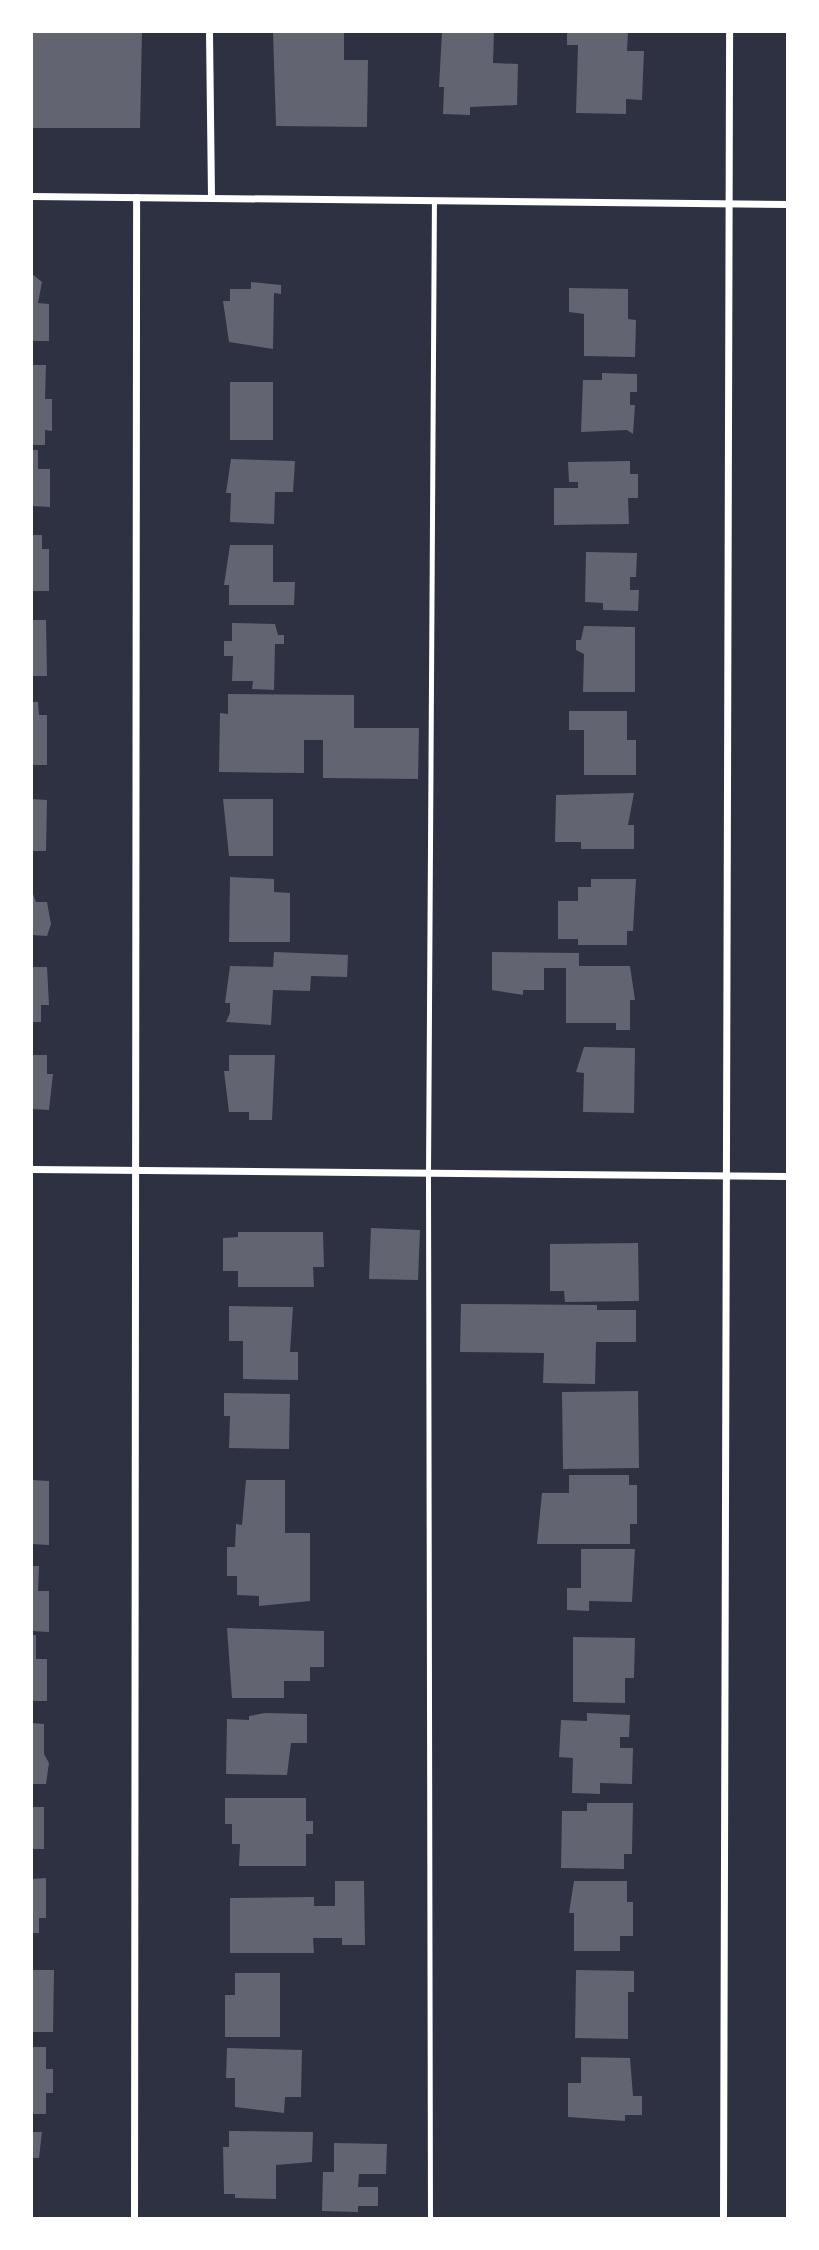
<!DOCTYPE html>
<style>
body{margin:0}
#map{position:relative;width:819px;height:2250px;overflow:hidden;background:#2d3142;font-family:Jost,sans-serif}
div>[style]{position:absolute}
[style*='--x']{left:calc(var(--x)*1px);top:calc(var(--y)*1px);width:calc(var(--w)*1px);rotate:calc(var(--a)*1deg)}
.building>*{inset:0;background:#626471}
.service>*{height:5px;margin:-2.5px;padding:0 2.5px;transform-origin:2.5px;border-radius:2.5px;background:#fff}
.minor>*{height:7px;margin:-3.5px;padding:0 3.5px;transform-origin:3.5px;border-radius:3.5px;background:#fff}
span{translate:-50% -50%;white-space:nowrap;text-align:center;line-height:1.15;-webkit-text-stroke:7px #fff;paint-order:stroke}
.frame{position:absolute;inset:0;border:33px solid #fff;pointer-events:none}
</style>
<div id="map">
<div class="building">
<i style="clip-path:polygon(32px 32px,142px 32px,140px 128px,32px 128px)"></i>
<i style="clip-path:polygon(273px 32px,344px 32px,344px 60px,368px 60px,367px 127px,276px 126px)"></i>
<i style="clip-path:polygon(442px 32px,494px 32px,493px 63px,518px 64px,517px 105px,470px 107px,470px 115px,443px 114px,444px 87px,439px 87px)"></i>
<i style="clip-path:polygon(567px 32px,628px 32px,627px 51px,644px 51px,642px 100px,626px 99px,626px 114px,576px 113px,578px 45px,567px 45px)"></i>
<i style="clip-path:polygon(32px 274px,42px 282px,38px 303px,49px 304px,49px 341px,32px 341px)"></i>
<i style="clip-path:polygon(251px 282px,281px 285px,281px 294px,274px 293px,273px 349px,229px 342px,223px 301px,230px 301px,230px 289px,251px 289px)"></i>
<i style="clip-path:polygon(569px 288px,628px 289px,628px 319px,636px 320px,635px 357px,584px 356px,584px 314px,569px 312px)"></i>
<i style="clip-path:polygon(32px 365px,46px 365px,45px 399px,52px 399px,52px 431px,45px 430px,45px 445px,32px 445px)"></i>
<i style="clip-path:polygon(602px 373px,637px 374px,637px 392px,630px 392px,630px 405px,635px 405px,633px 434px,627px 430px,581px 432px,583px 380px,602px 380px)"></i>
<i style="clip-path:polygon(230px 382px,273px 382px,273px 440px,230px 440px)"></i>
<i style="clip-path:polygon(32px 450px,38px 450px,38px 469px,50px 469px,50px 507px,32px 506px)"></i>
<i style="clip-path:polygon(231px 459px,295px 461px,293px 492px,275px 492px,274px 524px,230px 522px,231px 493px,226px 493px)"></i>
<i style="clip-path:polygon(630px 461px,630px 474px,638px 474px,638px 498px,628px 498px,629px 524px,554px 525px,554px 488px,578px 488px,578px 482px,569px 482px,568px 462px)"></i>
<i style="clip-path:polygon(32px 535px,42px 535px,42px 549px,49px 549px,49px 591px,32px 591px)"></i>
<i style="clip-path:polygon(230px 545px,273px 545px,273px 582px,295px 582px,294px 605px,229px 605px,229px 585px,224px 585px)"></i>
<i style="clip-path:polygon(586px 552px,637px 553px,636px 577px,630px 577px,630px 590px,639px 590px,638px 611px,603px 610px,603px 603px,585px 602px)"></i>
<i style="clip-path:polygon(32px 620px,46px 620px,47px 676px,32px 676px)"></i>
<i style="clip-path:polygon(232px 623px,275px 624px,278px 635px,284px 635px,284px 644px,275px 644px,274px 690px,252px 689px,253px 681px,232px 681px,233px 656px,224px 656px,224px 641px,232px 641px)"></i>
<i style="clip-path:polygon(584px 626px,635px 627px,635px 692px,583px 692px,584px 654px,576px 650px,576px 640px,581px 640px)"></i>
<i style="clip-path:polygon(228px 694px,354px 695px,354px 728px,419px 728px,418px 779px,323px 778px,323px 740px,304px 740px,304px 773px,219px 772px,220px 713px,228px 714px)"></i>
<i style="clip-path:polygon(32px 702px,38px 702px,39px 715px,47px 715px,47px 765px,32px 765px)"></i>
<i style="clip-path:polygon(569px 711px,627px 711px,627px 740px,636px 740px,636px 775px,584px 775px,584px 730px,569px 730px)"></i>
<i style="clip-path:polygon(634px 793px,628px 825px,634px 825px,634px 849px,581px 849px,581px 842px,555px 842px,556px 795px)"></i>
<i style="clip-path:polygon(32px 799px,47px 800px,46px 851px,32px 851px)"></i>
<i style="clip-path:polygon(223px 799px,273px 799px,273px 856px,229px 856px)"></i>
<i style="clip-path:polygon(230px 877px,274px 879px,274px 892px,290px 893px,290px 942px,229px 942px)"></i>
<i style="clip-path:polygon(591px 879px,636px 879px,633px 931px,627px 931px,627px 945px,578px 945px,578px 939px,558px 939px,558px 901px,578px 901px,578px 887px,591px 887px)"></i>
<i style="clip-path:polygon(32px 891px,36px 902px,47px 902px,51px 924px,47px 936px,32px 935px)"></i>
<i style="clip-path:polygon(274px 952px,348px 955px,347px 977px,311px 976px,310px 991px,273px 990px,271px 1025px,226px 1022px,230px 1013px,230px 1003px,225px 1003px,230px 966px,273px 967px)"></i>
<i style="clip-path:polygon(492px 952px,579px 953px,579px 966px,630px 966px,635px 1000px,630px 1000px,630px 1030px,616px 1030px,616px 1023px,566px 1023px,566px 968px,544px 968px,544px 990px,523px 990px,523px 995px,492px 990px)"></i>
<i style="clip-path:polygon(32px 967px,47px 967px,49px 1005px,41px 1005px,41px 1022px,32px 1022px)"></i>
<i style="clip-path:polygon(584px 1047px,635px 1048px,634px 1113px,583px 1112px,584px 1073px,576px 1072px)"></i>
<i style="clip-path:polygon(32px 1055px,47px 1055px,47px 1074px,53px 1074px,49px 1110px,32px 1109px)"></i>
<i style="clip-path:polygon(229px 1055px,275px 1055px,272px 1120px,249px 1120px,249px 1112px,229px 1112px,224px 1071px,229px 1071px)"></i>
<i style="clip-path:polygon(371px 1228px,420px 1230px,418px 1280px,369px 1279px)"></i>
<i style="clip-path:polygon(238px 1232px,323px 1232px,324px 1267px,313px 1267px,314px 1287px,238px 1287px,238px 1271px,223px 1271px,223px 1238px,238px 1237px)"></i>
<i style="clip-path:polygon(638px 1243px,639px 1301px,565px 1302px,564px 1291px,550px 1291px,550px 1244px)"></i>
<i style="clip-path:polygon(461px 1304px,597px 1305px,597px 1310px,636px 1310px,636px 1342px,596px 1342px,595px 1384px,543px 1383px,544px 1353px,460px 1352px)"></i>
<i style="clip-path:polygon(229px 1306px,293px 1307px,290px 1352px,298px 1352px,298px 1380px,243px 1379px,243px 1341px,229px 1341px)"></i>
<i style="clip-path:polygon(638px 1391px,639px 1468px,563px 1469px,562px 1392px)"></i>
<i style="clip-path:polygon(224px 1393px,290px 1394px,289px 1449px,229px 1448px,230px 1416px,224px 1416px)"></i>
<i style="clip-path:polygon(569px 1475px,629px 1475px,629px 1485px,637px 1485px,637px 1524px,630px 1524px,630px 1544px,537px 1544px,542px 1493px,569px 1493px)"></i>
<i style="clip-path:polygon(32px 1480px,49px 1481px,49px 1545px,32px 1544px)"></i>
<i style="clip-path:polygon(246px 1480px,285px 1480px,285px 1533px,310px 1533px,310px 1601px,259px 1606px,259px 1596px,237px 1595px,237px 1576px,227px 1576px,227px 1547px,235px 1547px,236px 1524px,242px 1525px)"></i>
<i style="clip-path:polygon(581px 1549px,635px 1549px,632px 1602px,589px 1601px,589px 1611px,567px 1610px,567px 1588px,581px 1588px)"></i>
<i style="clip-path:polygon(32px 1566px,39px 1566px,38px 1591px,49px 1591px,49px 1632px,32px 1631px)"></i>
<i style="clip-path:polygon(227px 1628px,324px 1631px,324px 1667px,310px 1667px,310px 1681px,284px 1681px,284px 1698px,232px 1698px)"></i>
<i style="clip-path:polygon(32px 1635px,36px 1635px,36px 1659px,47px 1659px,47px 1701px,32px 1701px)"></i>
<i style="clip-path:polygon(573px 1637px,635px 1638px,634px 1678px,625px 1678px,625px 1703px,573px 1702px)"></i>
<i style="clip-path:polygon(265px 1713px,307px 1714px,307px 1743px,291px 1743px,287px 1775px,226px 1774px,227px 1719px,249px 1720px,249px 1716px)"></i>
<i style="clip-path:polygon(587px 1713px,630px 1715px,629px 1737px,620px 1737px,620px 1748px,633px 1748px,632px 1784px,600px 1783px,600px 1794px,572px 1793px,573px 1758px,559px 1757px,561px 1720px,587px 1721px)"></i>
<i style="clip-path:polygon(32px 1723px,44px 1724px,44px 1754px,49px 1763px,46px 1784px,32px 1784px)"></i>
<i style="clip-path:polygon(225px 1798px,306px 1798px,306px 1821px,313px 1821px,313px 1834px,306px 1834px,306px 1866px,239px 1866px,240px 1844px,232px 1844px,232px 1824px,225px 1824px)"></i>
<i style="clip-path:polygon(587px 1803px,633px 1803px,632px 1854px,624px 1854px,624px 1869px,561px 1868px,562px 1811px,587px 1811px)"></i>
<i style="clip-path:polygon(32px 1807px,44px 1807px,44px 1849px,32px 1849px)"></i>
<i style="clip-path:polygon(46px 1878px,46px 1918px,39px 1918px,39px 1933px,32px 1933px,32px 1879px)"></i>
<i style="clip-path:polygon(335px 1881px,364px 1881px,365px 1945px,342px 1945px,342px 1938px,313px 1938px,314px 1953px,230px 1953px,230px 1898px,314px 1897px,314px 1906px,335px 1906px)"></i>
<i style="clip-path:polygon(574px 1881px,627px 1881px,627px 1902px,633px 1902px,633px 1936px,620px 1936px,620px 1951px,574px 1951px,574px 1913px,569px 1913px)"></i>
<i style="clip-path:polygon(32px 1970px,54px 1970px,53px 2032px,32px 2032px)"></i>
<i style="clip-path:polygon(576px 1970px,634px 1971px,634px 1992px,628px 1992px,628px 2039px,575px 2038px)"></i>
<i style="clip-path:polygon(235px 1973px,280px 1973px,280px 2037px,225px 2037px,225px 1995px,235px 1995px)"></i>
<i style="clip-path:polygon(32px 2047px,46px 2047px,46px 2069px,53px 2069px,53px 2093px,46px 2093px,46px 2114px,32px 2114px)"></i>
<i style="clip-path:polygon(227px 2048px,302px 2050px,301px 2097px,285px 2097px,284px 2113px,235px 2107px,235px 2078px,226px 2078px)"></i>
<i style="clip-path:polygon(581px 2057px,630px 2058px,633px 2096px,642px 2096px,642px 2115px,625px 2115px,625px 2121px,568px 2117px,568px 2083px,581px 2083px)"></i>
<i style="clip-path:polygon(229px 2131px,313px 2132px,312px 2162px,276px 2165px,276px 2199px,235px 2198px,235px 2194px,224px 2194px,223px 2147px,229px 2147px)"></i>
<i style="clip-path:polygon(32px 2132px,42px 2132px,39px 2158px,32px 2158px)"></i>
<i style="clip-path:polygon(334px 2143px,387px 2144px,386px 2174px,359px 2174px,358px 2187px,378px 2187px,378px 2206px,358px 2206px,358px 2212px,322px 2211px,323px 2172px,334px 2172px)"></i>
</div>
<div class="service">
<i style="--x:430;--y:2218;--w:1044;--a:-90.11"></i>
<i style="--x:428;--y:1174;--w:974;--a:-89.65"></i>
</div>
<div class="minor">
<i style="--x:209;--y:32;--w:166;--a:89.3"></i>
<i style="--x:32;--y:196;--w:756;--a:0.61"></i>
<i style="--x:32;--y:1169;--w:756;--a:0.53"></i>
<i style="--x:134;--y:2218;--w:2021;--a:-89.94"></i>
<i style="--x:723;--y:2218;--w:2186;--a:-89.84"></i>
</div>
<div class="frame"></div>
</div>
